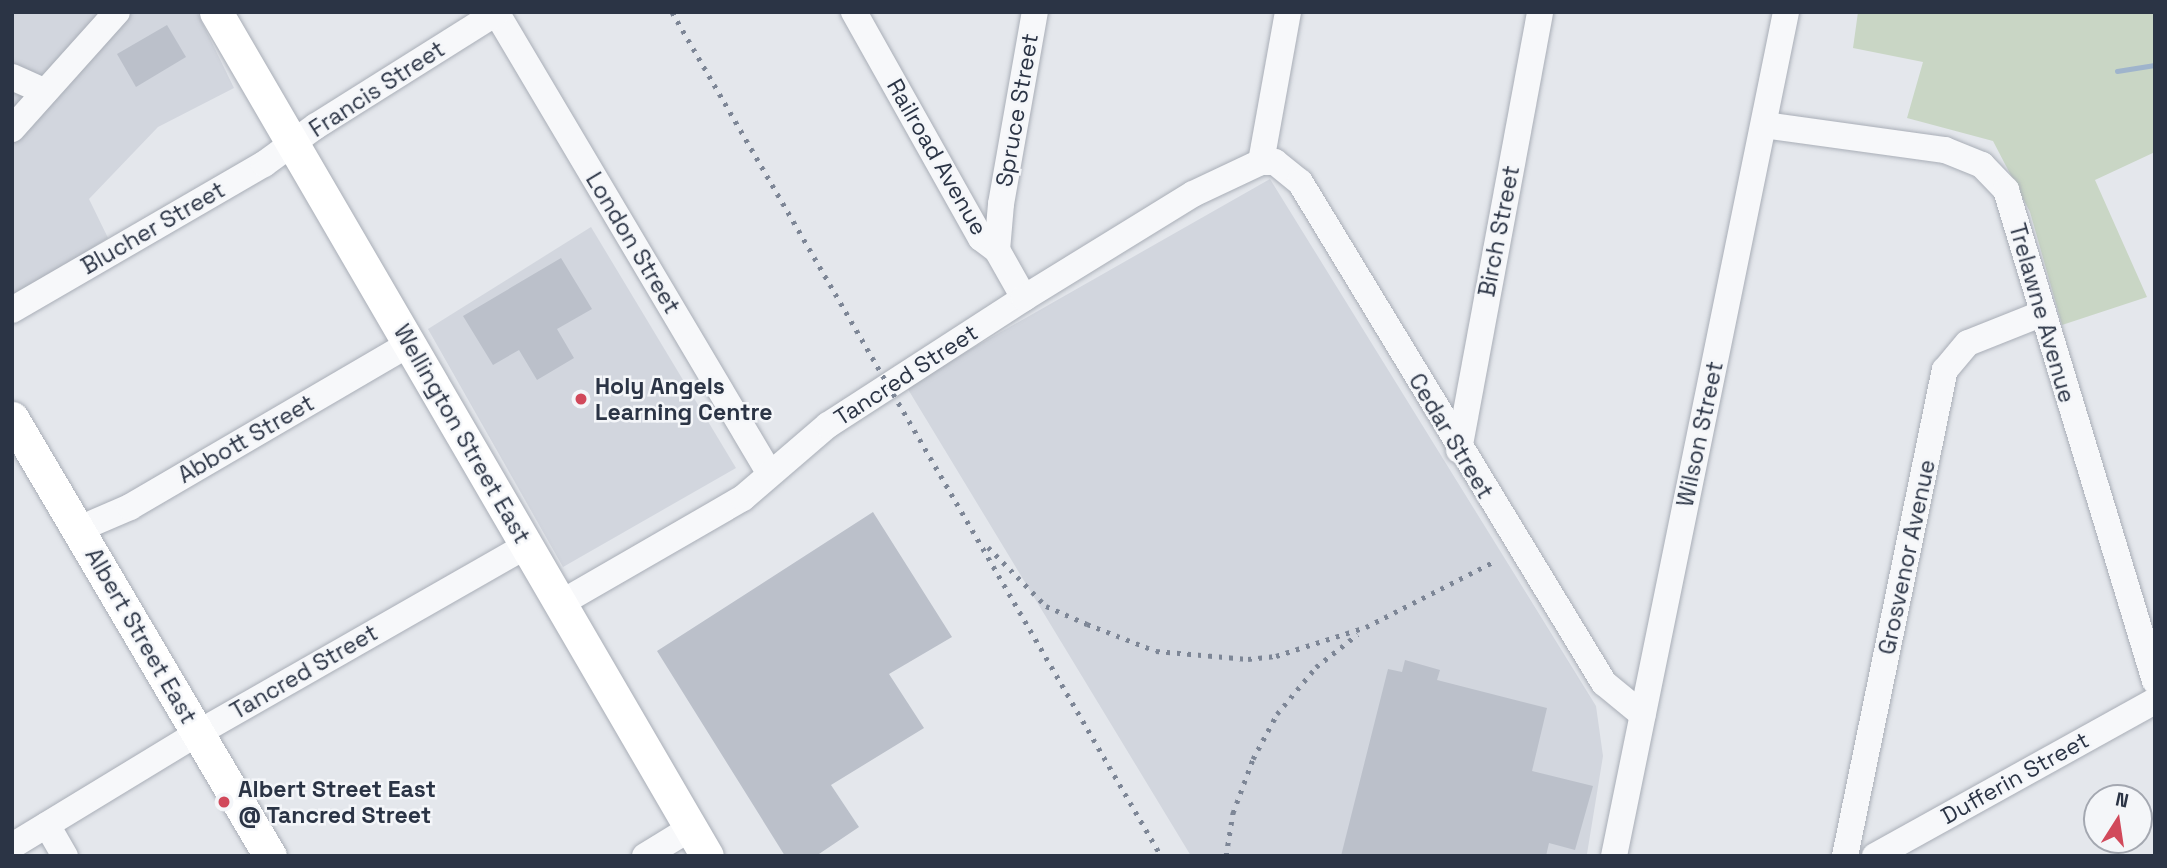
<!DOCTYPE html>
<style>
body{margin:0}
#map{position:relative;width:2167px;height:868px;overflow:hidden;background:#e4e7ec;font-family:"Space Grotesk",sans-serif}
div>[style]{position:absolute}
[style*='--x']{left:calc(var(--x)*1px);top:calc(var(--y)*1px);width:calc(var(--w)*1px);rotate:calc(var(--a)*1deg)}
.built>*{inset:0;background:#d2d6de}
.green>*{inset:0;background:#c9d6c5}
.stream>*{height:5px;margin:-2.5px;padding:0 2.5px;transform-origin:2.5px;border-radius:2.5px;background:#9fb4cc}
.building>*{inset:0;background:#bbc0ca}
.roads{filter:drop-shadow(0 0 2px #a9aeb7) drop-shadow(0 0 2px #a9aeb7)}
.minor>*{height:26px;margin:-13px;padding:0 13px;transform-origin:13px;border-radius:13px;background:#f7f8fa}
.major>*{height:33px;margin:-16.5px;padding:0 16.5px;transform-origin:16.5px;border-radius:16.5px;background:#fff}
.rail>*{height:5px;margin-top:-2.5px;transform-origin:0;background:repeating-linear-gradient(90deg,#7d8696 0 3.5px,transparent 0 10.5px)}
.dots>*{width:19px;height:19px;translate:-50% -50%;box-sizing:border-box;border:4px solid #f4f6f9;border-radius:50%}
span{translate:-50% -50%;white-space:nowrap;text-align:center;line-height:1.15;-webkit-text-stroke:5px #f4f6f9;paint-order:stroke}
.street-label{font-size:23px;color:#2b3445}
.poi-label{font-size:23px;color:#2b3445;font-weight:700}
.left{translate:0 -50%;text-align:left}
.frame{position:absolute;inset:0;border:14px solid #2b3445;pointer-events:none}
.north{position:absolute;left:2083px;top:784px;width:70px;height:70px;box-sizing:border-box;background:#f4f6f9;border:2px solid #a4a8b1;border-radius:50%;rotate:12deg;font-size:19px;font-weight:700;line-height:28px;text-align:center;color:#2b3445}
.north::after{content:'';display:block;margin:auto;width:24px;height:32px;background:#d1495b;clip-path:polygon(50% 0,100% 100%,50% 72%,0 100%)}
</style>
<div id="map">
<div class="built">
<i style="clip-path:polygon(12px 12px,197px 12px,234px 88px,158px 127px,89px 199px,108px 238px,12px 299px)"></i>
<i style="clip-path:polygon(1270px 179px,1596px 706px,1603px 756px,1587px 854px,1598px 856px,1191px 856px,906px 386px)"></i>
<i style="clip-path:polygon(591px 227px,736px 468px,563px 567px,428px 329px)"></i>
</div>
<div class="green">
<i style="clip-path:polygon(1858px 12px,2155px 12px,2155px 152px,2095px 180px,2147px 297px,2062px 325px,2030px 212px,1993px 141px,1907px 118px,1923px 62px,1853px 48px)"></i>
</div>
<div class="stream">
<i style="--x:2117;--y:71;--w:38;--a:-9"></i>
</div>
<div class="building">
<i style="clip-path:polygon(167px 25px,186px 57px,136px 87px,117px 54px)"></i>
<i style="clip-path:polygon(561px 258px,592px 309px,557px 329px,574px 358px,537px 380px,519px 350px,493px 365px,463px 316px)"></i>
<i style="clip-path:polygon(873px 512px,952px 637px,889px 674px,924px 728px,831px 785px,859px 827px,816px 856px,785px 856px,657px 651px)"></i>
<i style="clip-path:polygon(1405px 660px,1440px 670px,1437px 680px,1547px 708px,1532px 771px,1593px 786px,1575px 850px,1549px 843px,1546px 856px,1341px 856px,1388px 669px,1402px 672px)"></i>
</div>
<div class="roads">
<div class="minor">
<i style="--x:496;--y:12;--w:537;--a:59.33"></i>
<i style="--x:854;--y:12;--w:259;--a:60.7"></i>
<i style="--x:981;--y:238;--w:20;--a:37"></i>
<i style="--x:997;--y:250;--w:55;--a:60.6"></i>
<i style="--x:12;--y:77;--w:36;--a:24"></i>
<i style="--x:1764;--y:125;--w:183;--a:7.9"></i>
<i style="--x:1945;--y:150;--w:40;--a:22"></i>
<i style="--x:1982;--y:165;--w:35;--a:46"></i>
<i style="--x:2006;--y:190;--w:513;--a:73.12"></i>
<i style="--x:12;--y:129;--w:157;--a:-48.1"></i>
<i style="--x:1261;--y:162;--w:152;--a:-79.8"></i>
<i style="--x:997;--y:250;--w:46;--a:-85"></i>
<i style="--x:1001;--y:204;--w:195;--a:-80"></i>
<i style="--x:12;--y:310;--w:291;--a:-30.1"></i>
<i style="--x:264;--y:164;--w:64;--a:-36.2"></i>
<i style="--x:316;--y:126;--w:215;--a:-32.1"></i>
<i style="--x:1459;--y:450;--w:445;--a:-79.5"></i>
<i style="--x:79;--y:529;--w:56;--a:-23.3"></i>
<i style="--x:130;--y:507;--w:325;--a:-30.3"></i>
<i style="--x:561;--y:603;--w:210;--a:-30"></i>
<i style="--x:743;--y:498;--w:112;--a:-40.7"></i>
<i style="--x:828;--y:425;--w:234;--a:-32.9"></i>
<i style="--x:1024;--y:298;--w:198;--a:-31.6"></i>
<i style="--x:1193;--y:194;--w:75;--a:-25.2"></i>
<i style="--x:1261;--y:162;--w:14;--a:0"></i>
<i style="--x:1275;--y:162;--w:32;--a:39"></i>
<i style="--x:1300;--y:182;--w:586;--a:58.75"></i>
<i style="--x:1604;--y:683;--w:50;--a:39.4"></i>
<i style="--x:47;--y:825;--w:36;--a:60"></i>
<i style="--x:12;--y:846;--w:218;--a:-31.3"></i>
<i style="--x:198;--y:733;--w:378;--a:-29.7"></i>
<i style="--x:645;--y:856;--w:54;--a:-31.3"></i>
<i style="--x:1614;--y:856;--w:861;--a:-78.48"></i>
<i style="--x:1845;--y:856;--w:496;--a:-78.4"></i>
<i style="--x:1945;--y:370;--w:35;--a:-50"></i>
<i style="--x:1968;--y:343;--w:79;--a:-21.7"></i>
<i style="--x:1875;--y:856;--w:320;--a:-29"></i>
</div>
<div class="major">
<i style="--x:216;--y:12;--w:976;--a:59.81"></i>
<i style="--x:12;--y:418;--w:508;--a:59.5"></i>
</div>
</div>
<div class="rail">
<i style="--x:672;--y:12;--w:975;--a:59.91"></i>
<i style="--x:988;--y:547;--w:83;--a:45.5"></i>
<i style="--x:1046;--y:606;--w:45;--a:23.7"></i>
<i style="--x:1087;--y:624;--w:74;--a:21.4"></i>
<i style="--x:1156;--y:651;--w:92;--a:5"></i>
<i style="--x:1248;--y:659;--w:28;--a:-6"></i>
<i style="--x:1276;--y:656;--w:95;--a:-17.9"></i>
<i style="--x:1366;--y:627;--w:143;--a:-27.1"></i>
<i style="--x:1226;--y:856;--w:44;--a:-80.8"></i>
<i style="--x:1233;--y:813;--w:58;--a:-69.7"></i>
<i style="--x:1253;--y:759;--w:51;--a:-61.9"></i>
<i style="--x:1277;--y:714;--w:61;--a:-50.3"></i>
<i style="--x:1316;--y:667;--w:53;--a:-38.2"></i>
</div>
<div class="dots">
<i style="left:581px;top:399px;background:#d1495b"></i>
<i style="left:224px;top:802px;background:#d1495b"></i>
</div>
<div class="street-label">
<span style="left:377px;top:89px;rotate:-33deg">Francis Street</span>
<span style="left:1017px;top:110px;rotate:-80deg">Spruce Street</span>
<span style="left:937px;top:157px;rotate:60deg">Railroad Avenue</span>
<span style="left:153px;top:228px;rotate:-30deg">Blucher Street</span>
<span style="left:1499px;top:231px;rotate:-79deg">Birch Street</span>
<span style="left:633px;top:243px;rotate:59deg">London Street</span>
<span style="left:2042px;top:313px;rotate:74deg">Trelawne Avenue</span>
<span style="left:906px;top:375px;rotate:-33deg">Tancred Street</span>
<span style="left:462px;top:434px;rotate:60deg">Wellington Street East</span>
<span style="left:1700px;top:434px;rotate:-78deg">Wilson Street</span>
<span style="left:1451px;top:436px;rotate:59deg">Cedar Street</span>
<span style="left:246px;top:439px;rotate:-30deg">Abbott Street</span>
<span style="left:1907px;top:557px;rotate:-78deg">Grosvenor Avenue</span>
<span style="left:141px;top:636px;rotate:60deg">Albert Street East</span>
<span style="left:304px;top:672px;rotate:-30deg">Tancred Street</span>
<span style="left:2015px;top:778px;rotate:-29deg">Dufferin Street</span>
</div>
<div class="poi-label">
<span class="left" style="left:595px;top:399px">Holy Angels<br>Learning Centre</span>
<span class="left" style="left:238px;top:802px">Albert Street East<br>@ Tancred Street</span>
</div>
<div class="frame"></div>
<div class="north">N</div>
</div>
